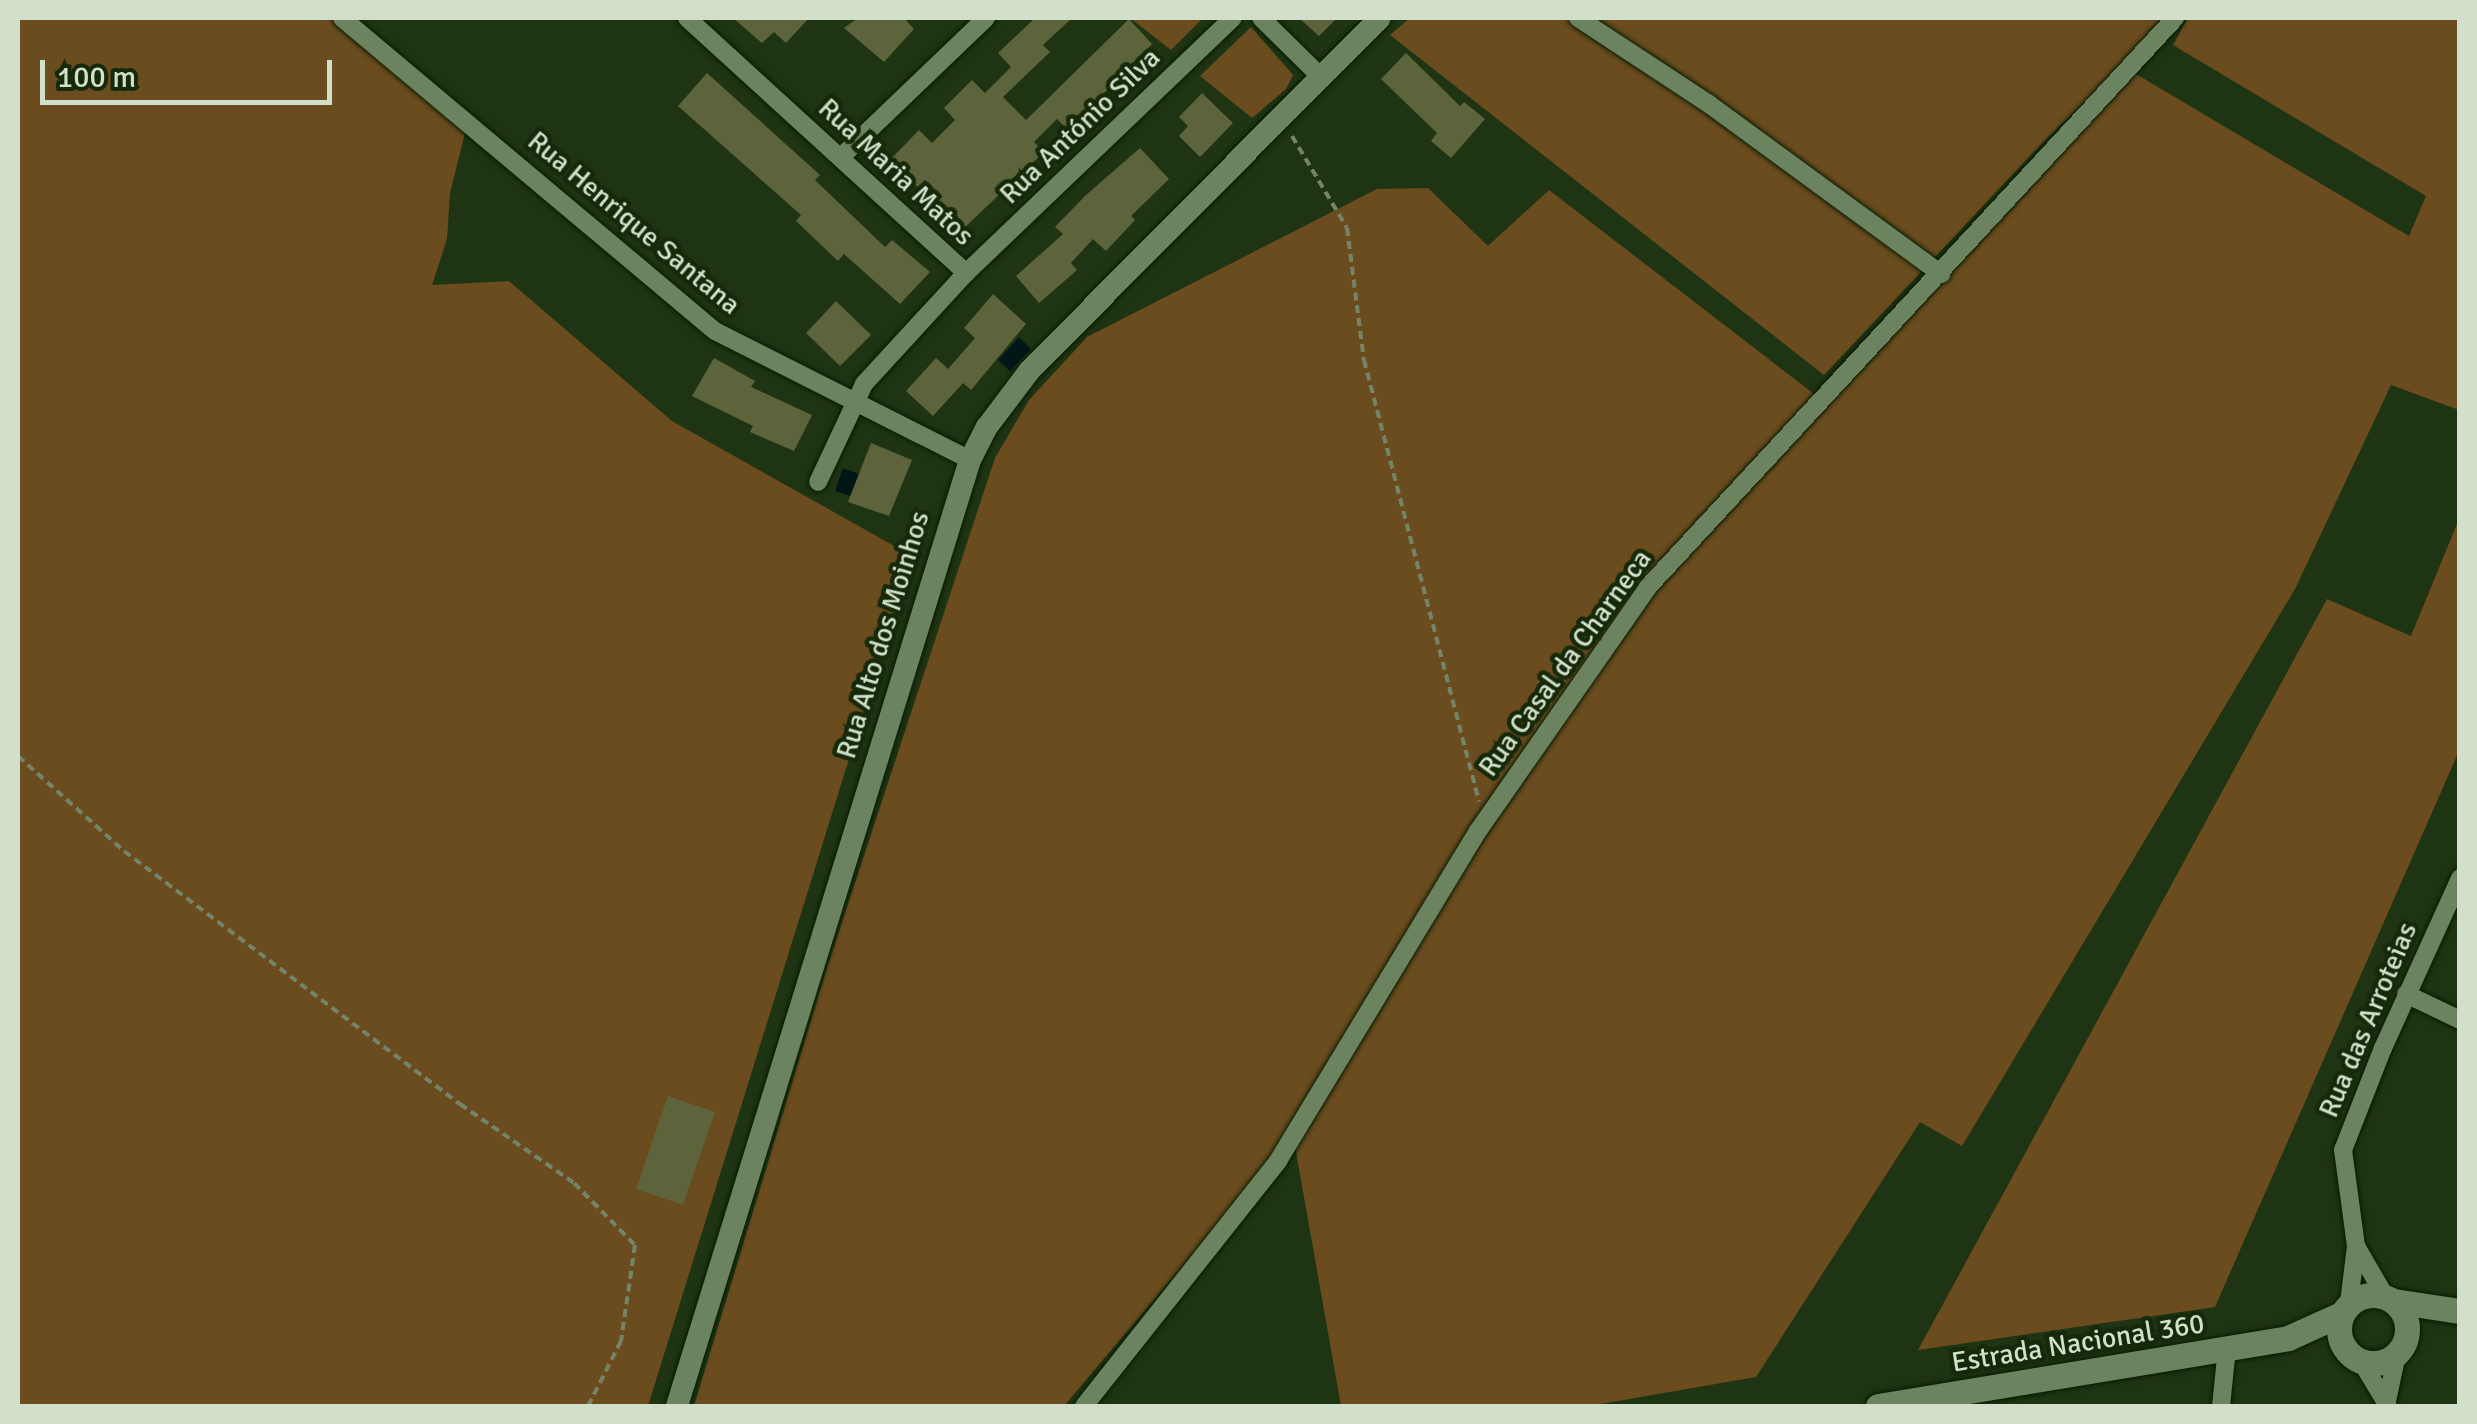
<!DOCTYPE html>
<meta charset="utf-8">
<style>
body{margin:0}
#map{position:relative;width:2477px;height:1424px;overflow:hidden;background:#1f3413;font-family:Signika,sans-serif}
div>[style]{position:absolute}
[style*='--x']{left:calc(var(--x)*1px);top:calc(var(--y)*1px);width:calc(var(--w)*1px);rotate:calc(var(--a)*1deg)}
.green>*{inset:0;background:#6a4c1e}
.water>*{inset:0;background:#011616}
.building>*{inset:0;background:#5d633a}
.path>*{height:4px;margin-top:-2px;transform-origin:0;background:repeating-linear-gradient(90deg,#738469 0 8px,transparent 0 13px)}
.roads{filter:drop-shadow(0 0 2px #081b00) drop-shadow(0 0 2px #081b00)}
.minor>*{height:18px;margin:-9px;padding:0 9px;transform-origin:9px;border-radius:9px;background:#6b835f}
.tertiary>*{height:22px;margin:-11px;padding:0 11px;transform-origin:11px;border-radius:11px;background:#6b835f}
.secondary>*{height:25px;margin:-12.5px;padding:0 12.5px;transform-origin:12.5px;border-radius:12.5px;background:#6b835f}
.secondary>.ring{margin:-12.5px;padding:0;box-sizing:content-box;background:none;border:25px solid #6b835f;border-radius:50%}
span{translate:-50% -50%;white-space:nowrap;text-align:center;line-height:1.15;-webkit-text-stroke:9px #162a09;paint-order:stroke}
.street-label{font-size:28px;color:#d2dfcb}
.frame{position:absolute;inset:0;border:20px solid #d2dfcb;pointer-events:none}
.scale{position:absolute;left:40px;top:60px;width:292px;height:45px;box-sizing:border-box;border:5px solid #d2dfcb;border-top:0;padding-left:12px;font-size:30px;line-height:35px;white-space:nowrap;color:#d2dfcb;-webkit-text-stroke:8px #162a09;paint-order:stroke}
</style>
<div id="map">
<div class="green">
<i style="clip-path:polygon(18px 18px,330px 18px,468px 121px,450px 193px,447px 239px,432px 285px,509px 281px,672px 421px,912px 556px,648px 1406px,18px 1406px)"></i>
<i style="clip-path:polygon(1130px 18px,1203px 18px,1171px 50px)"></i>
<i style="clip-path:polygon(1410px 18px,2171px 18px,2045px 140px,1824px 375px,1390px 35px)"></i>
<i style="clip-path:polygon(2188px 18px,2459px 18px,2459px 410px,2391px 385px,2295px 589px,1962px 1146px,1920px 1122px,1756px 1377px,1589px 1406px,1341px 1406px,1293px 1135px,1064px 1406px,694px 1406px,827px 968px,995px 458px,1029px 400px,1087px 337px,1377px 189px,1428px 188px,1488px 246px,1549px 190px,1827px 404px,2136px 74px,2409px 236px,2426px 196px,2173px 45px)"></i>
<i style="clip-path:polygon(1251px 27px,1293px 75px,1286px 89px,1252px 118px,1200px 76px)"></i>
<i style="clip-path:polygon(2459px 519px,2459px 751px,2215px 1307px,1918px 1350px,2327px 599px,2411px 636px)"></i>
</div>
<div class="water">
<i style="clip-path:polygon(1019px 337px,1031px 349px,1010px 371px,998px 360px)"></i>
<i style="clip-path:polygon(843px 468px,859px 474px,850px 496px,835px 491px)"></i>
</div>
<div class="building">
<i style="clip-path:polygon(733px 18px,809px 18px,786px 43px,774px 32px,762px 43px)"></i>
<i style="clip-path:polygon(858px 18px,904px 18px,914px 29px,884px 62px,844px 28px)"></i>
<i style="clip-path:polygon(1035px 18px,1072px 18px,1043px 45px,1050px 52px,1003px 97px,1026px 120px,1129px 19px,1152px 44px,1068px 130px,1057px 119px,1034px 142px,1044px 152px,962px 230px,890px 160px,919px 130px,932px 143px,955px 120px,944px 108px,972px 80px,985px 93px,1011px 67px,998px 53px)"></i>
<i style="clip-path:polygon(1299px 18px,1337px 18px,1319px 36px)"></i>
<i style="clip-path:polygon(1406px 53px,1460px 106px,1464px 102px,1485px 119px,1451px 158px,1431px 141px,1437px 133px,1381px 79px)"></i>
<i style="clip-path:polygon(707px 73px,820px 175px,815px 180px,885px 247px,892px 240px,930px 272px,900px 304px,844px 254px,838px 261px,796px 221px,801px 215px,678px 106px)"></i>
<i style="clip-path:polygon(1202px 93px,1233px 123px,1200px 157px,1179px 136px,1188px 126px,1179px 117px)"></i>
<i style="clip-path:polygon(1140px 148px,1169px 179px,1131px 216px,1135px 220px,1106px 251px,1093px 239px,1071px 263px,1077px 270px,1039px 303px,1016px 276px,1063px 234px,1055px 227px,1086px 195px)"></i>
<i style="clip-path:polygon(993px 294px,1026px 324px,971px 390px,963px 383px,933px 416px,906px 391px,936px 358px,948px 369px,975px 338px,964px 328px)"></i>
<i style="clip-path:polygon(836px 301px,871px 335px,840px 366px,806px 333px)"></i>
<i style="clip-path:polygon(714px 358px,755px 381px,751px 387px,812px 415px,794px 451px,750px 432px,753px 426px,692px 396px)"></i>
<i style="clip-path:polygon(871px 443px,912px 460px,889px 516px,848px 502px)"></i>
<i style="clip-path:polygon(668px 1096px,715px 1112px,683px 1205px,636px 1189px)"></i>
</div>
<div class="path">
<i style="--x:1292;--y:136;--w:107;--a:59.1"></i>
<i style="--x:1347;--y:228;--w:133;--a:82.7"></i>
<i style="--x:1364;--y:360;--w:456;--a:75.4"></i>
<i style="--x:18;--y:756;--w:142;--a:41.9"></i>
<i style="--x:124;--y:851;--w:421;--a:37"></i>
<i style="--x:460;--y:1104;--w:139;--a:34.7"></i>
<i style="--x:574;--y:1183;--w:87;--a:45.5"></i>
<i style="--x:635;--y:1245;--w:97;--a:98.3"></i>
<i style="--x:621;--y:1341;--w:73;--a:116.9"></i>
</div>
<div class="roads">
<div class="minor">
<i style="--x:342;--y:18;--w:487;--a:40"></i>
<i style="--x:715;--y:331;--w:286;--a:26.8"></i>
<i style="--x:687;--y:18;--w:378;--a:42.4"></i>
<i style="--x:966;--y:273;--w:151;--a:132.6"></i>
<i style="--x:864;--y:384;--w:108;--a:115.1"></i>
<i style="--x:1261;--y:18;--w:83;--a:44.5"></i>
<i style="--x:1578;--y:18;--w:157;--a:33.3"></i>
<i style="--x:1709;--y:104;--w:288;--a:36.2"></i>
<i style="--x:841;--y:157;--w:201;--a:-43.8"></i>
<i style="--x:966;--y:273;--w:369;--a:-43.7"></i>
<i style="--x:2406;--y:994;--w:60;--a:25.7"></i>
<i style="--x:2356;--y:1246;--w:58;--a:59.9"></i>
<i style="--x:2349;--y:1303;--w:57;--a:-83"></i>
<i style="--x:2356;--y:1246;--w:97;--a:-97.7"></i>
<i style="--x:2343;--y:1150;--w:110;--a:-68.6"></i>
<i style="--x:2383;--y:1048;--w:187;--a:-65.6"></i>
<i style="--x:2361;--y:1361;--w:52;--a:59"></i>
<i style="--x:2387;--y:1401;--w:48;--a:-78"></i>
<i style="--x:1084;--y:1406;--w:313;--a:-51.6"></i>
<i style="--x:1278;--y:1161;--w:386;--a:-58.8"></i>
<i style="--x:1478;--y:831;--w:297;--a:-55.1"></i>
<i style="--x:1648;--y:587;--w:776;--a:-47.19"></i>
<i style="--x:2221;--y:1406;--w:58;--a:-84.1"></i>
</div>
<div class="tertiary">
<i style="--x:677;--y:1406;--w:990;--a:-72.79"></i>
<i style="--x:970;--y:460;--w:37;--a:-63"></i>
<i style="--x:987;--y:427;--w:71;--a:-53"></i>
<i style="--x:1030;--y:370;--w:496;--a:-45.2"></i>
</div>
<div class="secondary">
<i class="ring" style="left:2339px;top:1295px;width:43px;height:43px"></i>
<i style="--x:2394;--y:1301;--w:67;--a:8.6"></i>
<i style="--x:1878;--y:1406;--w:416;--a:-9.4"></i>
<i style="--x:2288;--y:1338;--w:58;--a:-24.4"></i>
</div>
</div>
<div class="street-label">
<span style="left:1080px;top:126px;rotate:-44deg">Rua António Silva</span>
<span style="left:896px;top:172px;rotate:43deg">Rua Maria Matos</span>
<span style="left:634px;top:223px;rotate:40deg">Rua Henrique Santana</span>
<span style="left:883px;top:635px;rotate:-73deg">Rua Alto dos Moinhos</span>
<span style="left:1565px;top:663px;rotate:-54deg">Rua Casal da Charneca</span>
<span style="left:2368px;top:1020px;rotate:-67deg">Rua das Arroteias</span>
<span style="left:2078px;top:1343px;rotate:-9deg">Estrada Nacional 360</span>
</div>
<div class="frame"></div>
<div class="scale">100 m</div>
</div>
